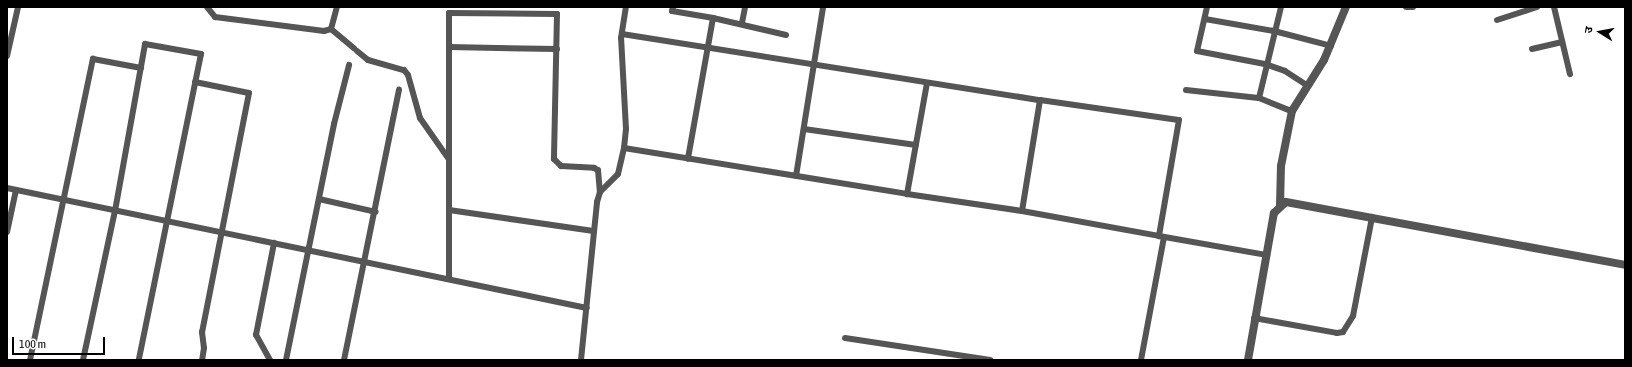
<!DOCTYPE html>
<meta charset="utf-8">
<style>
body{margin:0}
#map{position:relative;width:1632px;height:367px;overflow:hidden;background:#fff;font-family:"Asap Condensed","Noto Sans Devanagari",sans-serif}
div>[style]{position:absolute}
[style*='--x']{left:calc(var(--x)*1px);top:calc(var(--y)*1px);width:calc(var(--w)*1px);rotate:calc(var(--a)*1deg)}
.minor>*{height:6px;margin:-3px;padding:0 3px;transform-origin:3px;border-radius:3px;background:#555}
.tertiary>*{height:8px;margin:-4px;padding:0 4px;transform-origin:4px;border-radius:4px;background:#555}
span{translate:-50% -50%;white-space:nowrap;text-align:center;line-height:1.15;-webkit-text-stroke:3px #fff;paint-order:stroke}
.frame{position:absolute;inset:0;border:8px solid #000;pointer-events:none}
.north{position:absolute;left:1580px;top:12px;width:40px;height:40px;-webkit-text-stroke:3px #fff;paint-order:stroke;rotate:281deg;font-size:11px;font-weight:700;line-height:16px;text-align:center;color:#000}
.north::after{content:'';display:block;margin:auto;width:14px;height:18px;background:#000;clip-path:polygon(50% 0,100% 100%,50% 72%,0 100%)}
.scale{position:absolute;left:12px;top:337px;width:93px;height:18px;box-sizing:border-box;border:2px solid #000;border-top:0;padding-left:5px;font-size:12px;line-height:14px;white-space:nowrap;color:#000;-webkit-text-stroke:3px #fff;paint-order:stroke}
</style>
<div id="map">
<div class="minor">
<i style="--x:207;--y:7;--w:13;--a:51"></i>
<i style="--x:215;--y:17;--w:110;--a:7.3"></i>
<i style="--x:324;--y:31;--w:7;--a:-16"></i>
<i style="--x:331;--y:29;--w:23;--a:-75"></i>
<i style="--x:673;--y:7;--w:4;--a:104"></i>
<i style="--x:672;--y:11;--w:42;--a:9.7"></i>
<i style="--x:713;--y:18;--w:143;--a:100.1"></i>
<i style="--x:1207;--y:7;--w:45;--a:102.8"></i>
<i style="--x:1197;--y:51;--w:69;--a:10.8"></i>
<i style="--x:1265;--y:64;--w:21;--a:19"></i>
<i style="--x:1285;--y:71;--w:27;--a:33"></i>
<i style="--x:1406;--y:7;--w:7;--a:0"></i>
<i style="--x:1554;--y:7;--w:69;--a:76.6"></i>
<i style="--x:713;--y:18;--w:75;--a:13.1"></i>
<i style="--x:1205;--y:19;--w:70;--a:9.9"></i>
<i style="--x:1274;--y:31;--w:59;--a:14.7"></i>
<i style="--x:1497;--y:20;--w:42;--a:-18"></i>
<i style="--x:742;--y:23;--w:16;--a:-79"></i>
<i style="--x:331;--y:29;--w:30;--a:40"></i>
<i style="--x:622;--y:34;--w:423;--a:9"></i>
<i style="--x:1040;--y:100;--w:112;--a:99.2"></i>
<i style="--x:1022;--y:211;--w:139;--a:10.3"></i>
<i style="--x:449;--y:47;--w:108;--a:1.1"></i>
<i style="--x:1532;--y:49;--w:31;--a:-13"></i>
<i style="--x:357;--y:51;--w:14;--a:39"></i>
<i style="--x:368;--y:60;--w:37;--a:16"></i>
<i style="--x:404;--y:70;--w:6;--a:51"></i>
<i style="--x:408;--y:75;--w:45;--a:74.4"></i>
<i style="--x:420;--y:118;--w:49;--a:55"></i>
<i style="--x:7;--y:56;--w:50;--a:-77.3"></i>
<i style="--x:195;--y:82;--w:55;--a:11.5"></i>
<i style="--x:249;--y:93;--w:244;--a:101.1"></i>
<i style="--x:202;--y:332;--w:16;--a:83"></i>
<i style="--x:204;--y:348;--w:12;--a:99"></i>
<i style="--x:927;--y:83;--w:113;--a:100.2"></i>
<i style="--x:907;--y:194;--w:116;--a:8.4"></i>
<i style="--x:1186;--y:90;--w:73;--a:6.3"></i>
<i style="--x:1259;--y:98;--w:35;--a:22"></i>
<i style="--x:1259;--y:98;--w:94;--a:-76.4"></i>
<i style="--x:1040;--y:100;--w:140;--a:8.2"></i>
<i style="--x:1179;--y:120;--w:118;--a:99.8"></i>
<i style="--x:1159;--y:236;--w:110;--a:10"></i>
<i style="--x:804;--y:129;--w:113;--a:8.1"></i>
<i style="--x:624;--y:148;--w:287;--a:9.2"></i>
<i style="--x:796;--y:176;--w:171;--a:-80.9"></i>
<i style="--x:7;--y:188;--w:592;--a:11.69"></i>
<i style="--x:319;--y:199;--w:58;--a:12.8"></i>
<i style="--x:449;--y:210;--w:146;--a:8.3"></i>
<i style="--x:7;--y:232;--w:43;--a:-77.9"></i>
<i style="--x:449;--y:279;--w:266;--a:-90"></i>
<i style="--x:449;--y:13;--w:108;--a:0.5"></i>
<i style="--x:557;--y:14;--w:145;--a:91.2"></i>
<i style="--x:554;--y:159;--w:10;--a:45"></i>
<i style="--x:561;--y:166;--w:33;--a:3"></i>
<i style="--x:594;--y:168;--w:4;--a:27"></i>
<i style="--x:598;--y:170;--w:22;--a:85"></i>
<i style="--x:1254;--y:318;--w:84;--a:10.2"></i>
<i style="--x:1337;--y:333;--w:6;--a:-9"></i>
<i style="--x:1343;--y:332;--w:19;--a:-58"></i>
<i style="--x:1353;--y:316;--w:101;--a:-79.1"></i>
<i style="--x:845;--y:338;--w:147;--a:8.6"></i>
<i style="--x:30;--y:360;--w:308;--a:-78.2"></i>
<i style="--x:93;--y:59;--w:49;--a:10.6"></i>
<i style="--x:83;--y:360;--w:152;--a:-77.9"></i>
<i style="--x:115;--y:211;--w:170;--a:-79.8"></i>
<i style="--x:145;--y:44;--w:57;--a:10.1"></i>
<i style="--x:201;--y:54;--w:312;--a:101.5"></i>
<i style="--x:270;--y:360;--w:29;--a:-119"></i>
<i style="--x:256;--y:335;--w:94;--a:-78.9"></i>
<i style="--x:286;--y:360;--w:241;--a:-78.5"></i>
<i style="--x:334;--y:124;--w:61;--a:-75.7"></i>
<i style="--x:344;--y:360;--w:276;--a:-78.5"></i>
<i style="--x:581;--y:360;--w:159;--a:-84.2"></i>
<i style="--x:597;--y:202;--w:10;--a:-73"></i>
<i style="--x:600;--y:192;--w:25;--a:-45"></i>
<i style="--x:618;--y:174;--w:27;--a:-77"></i>
<i style="--x:624;--y:148;--w:19;--a:-84"></i>
<i style="--x:626;--y:129;--w:91;--a:-93.1"></i>
<i style="--x:621;--y:38;--w:31;--a:-81"></i>
<i style="--x:1141;--y:360;--w:125;--a:-79.4"></i>
</div>
<div class="tertiary">
<i style="--x:1280;--y:206;--w:40;--a:-88.6"></i>
<i style="--x:1281;--y:166;--w:56;--a:-78.7"></i>
<i style="--x:1292;--y:111;--w:60;--a:-57.9"></i>
<i style="--x:1324;--y:60;--w:57;--a:-67.5"></i>
<i style="--x:1248;--y:360;--w:149;--a:-80"></i>
<i style="--x:1274;--y:213;--w:16;--a:-43"></i>
<i style="--x:1286;--y:202;--w:345;--a:10.5"></i>
</div>
<div class="frame"></div>
<div class="north">उ</div>
<div class="scale">100 m</div>
</div>
